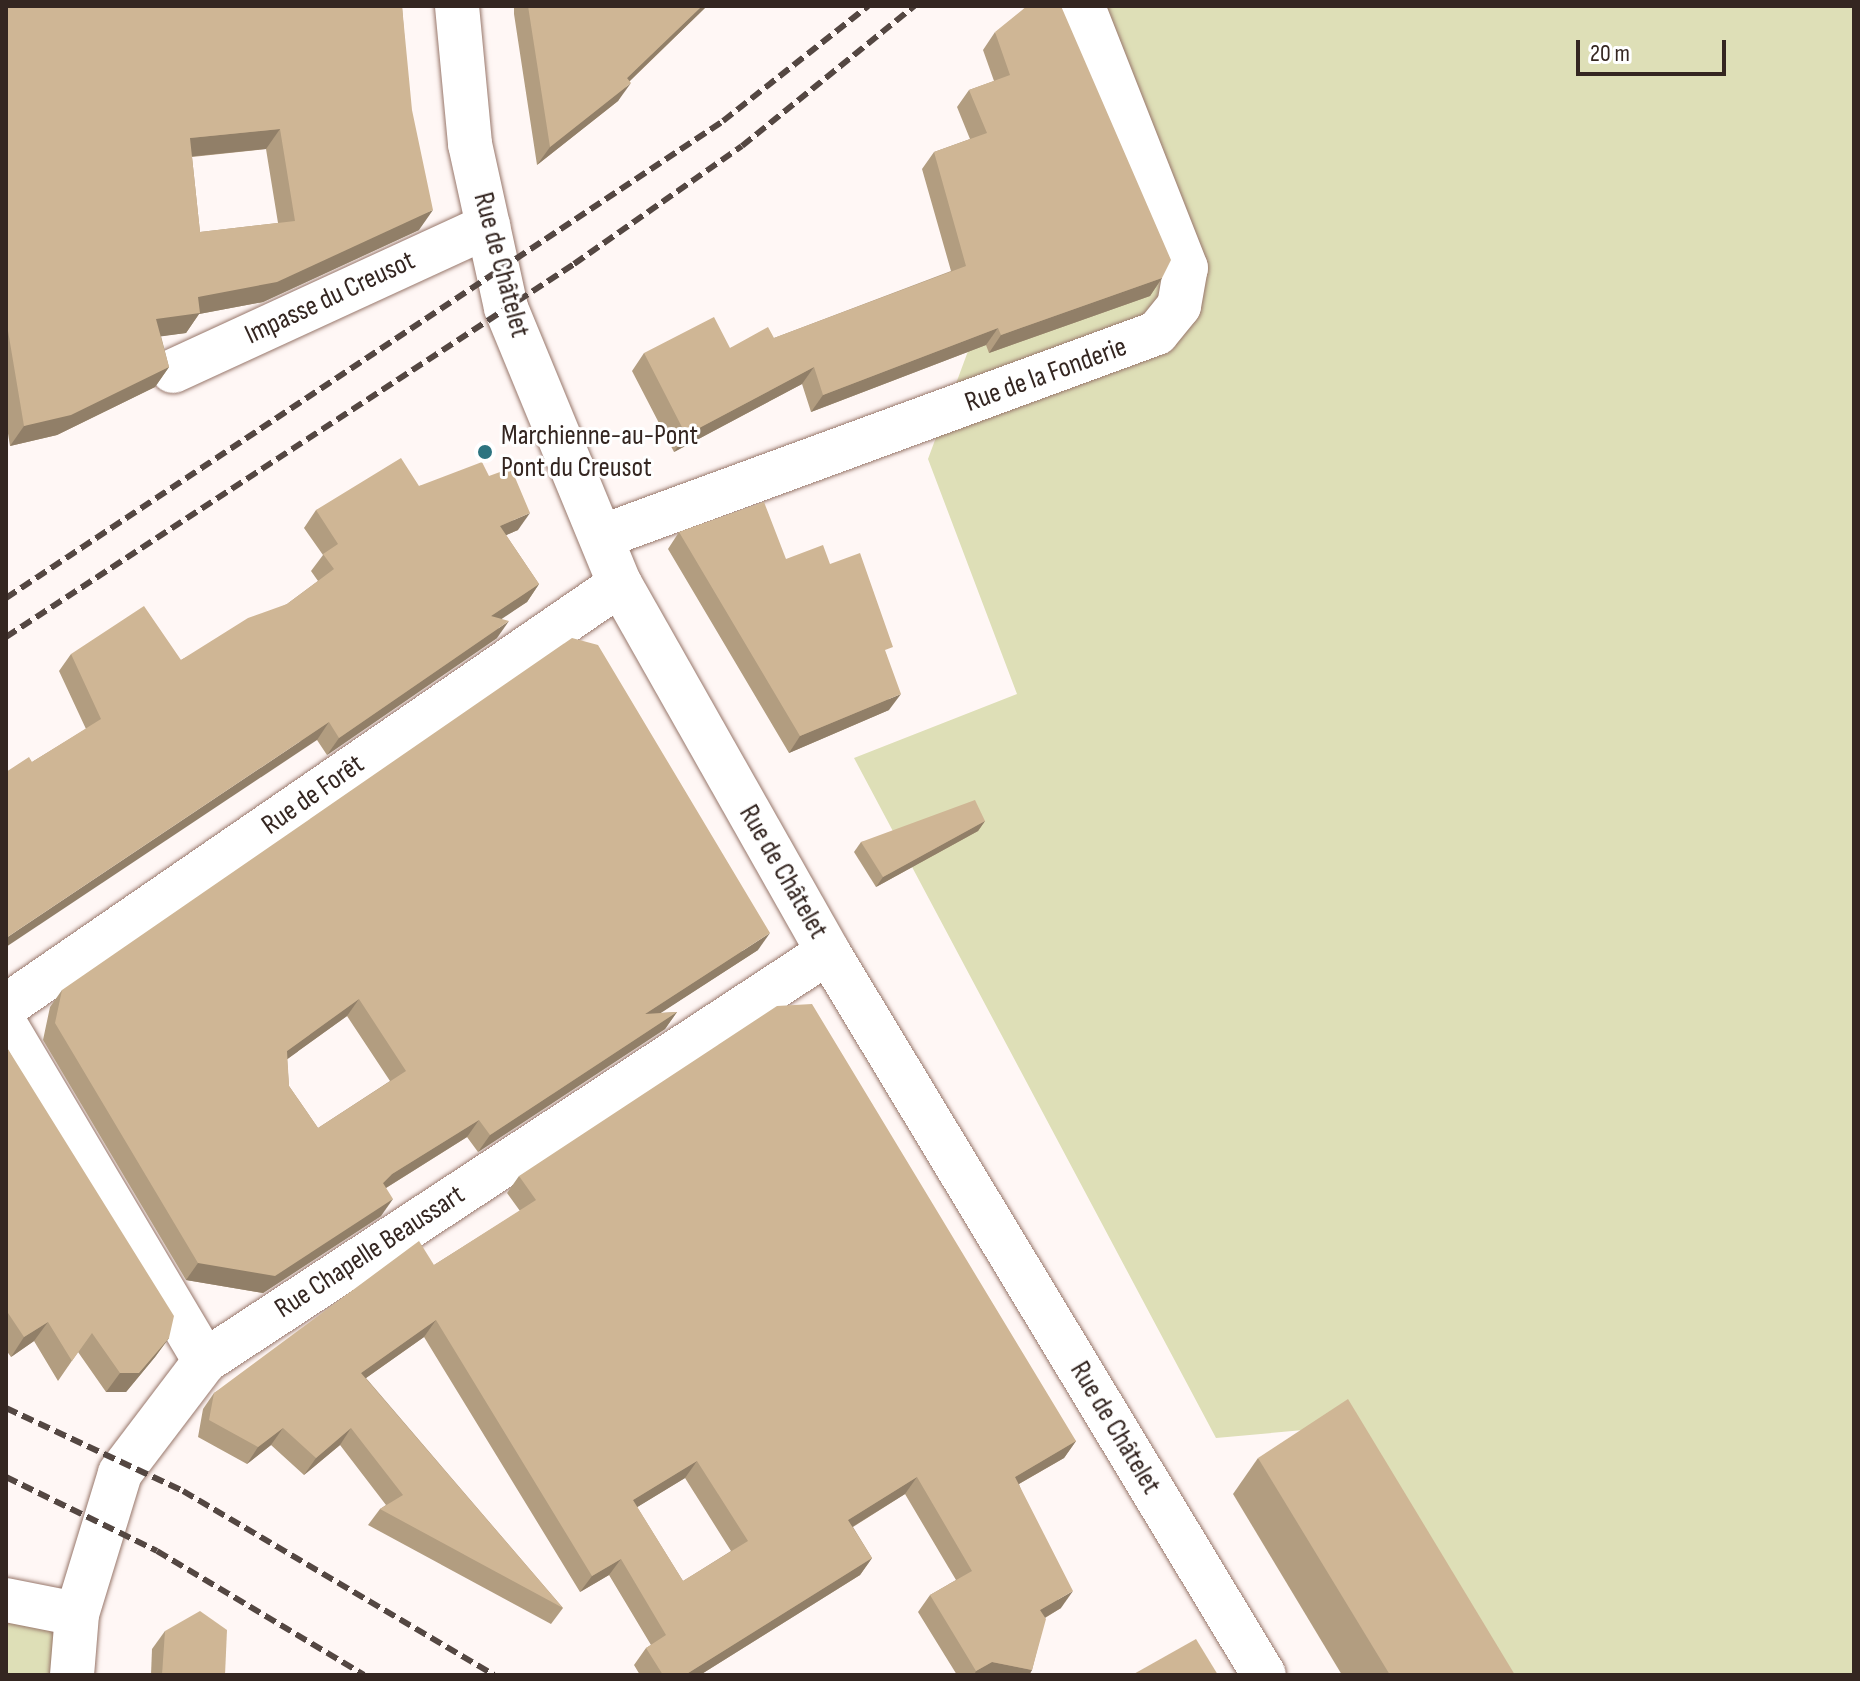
<!DOCTYPE html>
<meta charset="utf-8">
<style>
body{margin:0}
#map{position:relative;width:1860px;height:1681px;overflow:hidden;background:#fff7f5;font-family:"Sofia Sans Condensed",sans-serif}
div>[style]{position:absolute}
[style*='--x']{left:calc(var(--x)*1px);top:calc(var(--y)*1px);width:calc(var(--w)*1px);rotate:calc(var(--a)*1deg)}
.green>*{inset:0;background:#dedfb7}
.roads{filter:drop-shadow(0 0 2px #98776b) drop-shadow(0 0 2px #98776b)}
.minor>*{height:44px;margin:-22px;padding:0 22px;transform-origin:22px;border-radius:22px;background:#fff}
.major>*{height:44px;margin:-22px;padding:0 22px;transform-origin:22px;border-radius:22px;background:#fff}
.rail>*{height:6px;margin-top:-3px;transform-origin:0;background:repeating-linear-gradient(90deg,#544742 0 12px,transparent 0 18px)}
.wall>*{inset:0;background:#b29d80}
.shaded-wall>*{inset:0;background:#917f68}
.building>*{inset:0;background:#cfb695}
.dots>*{width:22px;height:22px;translate:-50% -50%;box-sizing:border-box;border:4px solid #fff;border-radius:50%}
span{translate:-50% -50%;white-space:nowrap;text-align:center;line-height:1.15;-webkit-text-stroke:6px #fff;paint-order:stroke}
.street-label{font-size:28px;color:#342621}
.poi-label{font-size:28px;color:#342621}
.left{translate:0 -50%;text-align:left}
.frame{position:absolute;inset:0;border:8px solid #342621;pointer-events:none}
.scale{position:absolute;left:1576px;top:40px;width:150px;height:36px;box-sizing:border-box;border:4px solid #342621;border-top:0;padding-left:10px;font-size:24px;line-height:28px;white-space:nowrap;color:#342621;-webkit-text-stroke:6px #fff;paint-order:stroke}
</style>
<div id="map">
<div class="green">
<i style="clip-path:polygon(1096px 6px,1854px 6px,1854px 1675px,1476px 1675px,1337px 1427px,1216px 1438px,854px 758px,1017px 694px,928px 459px)"></i>
<i style="clip-path:polygon(6px 1605px,77px 1614px,73px 1675px,6px 1675px)"></i>
</div>
<div class="roads">
<div class="minor">
<i style="--x:173;--y:371;--w:347;--a:-24.7"></i>
<i style="--x:601;--y:537;--w:592;--a:-20.15"></i>
<i style="--x:1157;--y:333;--w:35;--a:-51"></i>
<i style="--x:1179;--y:306;--w:39;--a:-80"></i>
<i style="--x:1186;--y:268;--w:282;--a:-111.5"></i>
<i style="--x:6;--y:1006;--w:745;--a:-34.5"></i>
<i style="--x:6;--y:1026;--w:390;--a:59.3"></i>
<i style="--x:6;--y:1600;--w:72;--a:11.2"></i>
<i style="--x:72;--y:1675;--w:61;--a:-85.3"></i>
<i style="--x:77;--y:1614;--w:147;--a:-73"></i>
<i style="--x:120;--y:1473;--w:141;--a:-52.8"></i>
<i style="--x:205;--y:1361;--w:745;--a:-33.28"></i>
</div>
<div class="major">
<i style="--x:457;--y:6;--w:139;--a:84.6"></i>
<i style="--x:470;--y:144;--w:168;--a:77.6"></i>
<i style="--x:506;--y:308;--w:299;--a:67.6"></i>
<i style="--x:620;--y:584;--w:423;--a:60.5"></i>
<i style="--x:828;--y:952;--w:844;--a:58.91"></i>
</div>
</div>
<div class="rail">
<i style="--x:6;--y:598;--w:861;--a:-33.63"></i>
<i style="--x:723;--y:121;--w:185;--a:-38.4"></i>
<i style="--x:6;--y:637;--w:680;--a:-33.29"></i>
<i style="--x:574;--y:264;--w:205;--a:-35.1"></i>
<i style="--x:742;--y:146;--w:222;--a:-39.1"></i>
<i style="--x:6;--y:1408;--w:195;--a:25.1"></i>
<i style="--x:183;--y:1491;--w:361;--a:30.6"></i>
<i style="--x:6;--y:1477;--w:168;--a:26.1"></i>
<i style="--x:157;--y:1551;--w:241;--a:30.9"></i>
</div>
<div class="wall">
<i style="clip-path:polygon(evenodd,6px 6px,402px 6px,419px 230px,263px 302px,199px 314px,186px 333px,161px 336px,169px 367px,155px 387px,57px 435px,10px 446px,6px 421px,6px 6px,266px 149px,278px 223px,200px 232px,192px 157px,266px 149px)"></i>
<i style="clip-path:polygon(514px 6px,707px 6px,629px 82px,618px 101px,537px 165px,514px 14px)"></i>
<i style="clip-path:polygon(995px 32px,1162px 278px,1150px 296px,989px 353px,986px 345px,811px 412px,802px 384px,674px 452px,632px 371px,644px 353px,730px 348px,774px 338px,951px 271px,922px 169px,934px 152px,970px 139px,957px 107px,969px 90px,994px 81px,983px 50px)"></i>
<i style="clip-path:polygon(489px 476px,518px 530px,506px 535px,539px 584px,527px 602px,500px 619px,497px 638px,327px 755px,317px 740px,32px 762px,86px 729px,59px 671px,71px 654px,181px 660px,287px 604px,318px 581px,311px 571px,323px 555px,304px 528px,316px 510px,419px 486px)"></i>
<i style="clip-path:polygon(679px 532px,786px 559px,830px 564px,887px 656px,889px 710px,789px 753px,668px 549px)"></i>
<i style="clip-path:polygon(985px 821px,978px 831px,876px 887px,854px 852px,861px 842px)"></i>
<i style="clip-path:polygon(evenodd,758px 950px,660px 1013px,677px 1012px,665px 1029px,478px 1152px,467px 1137px,386px 1188px,381px 1216px,263px 1293px,186px 1280px,43px 1040px,50px 1007px,62px 990px,758px 950px,347px 1016px,390px 1081px,318px 1128px,289px 1086px,287px 1059px,347px 1016px)"></i>
<i style="clip-path:polygon(6px 1046px,169px 1338px,155px 1357px,126px 1392px,106px 1392px,78px 1352px,58px 1381px,34px 1341px,11px 1357px,6px 1350px)"></i>
<i style="clip-path:polygon(evenodd,519px 1176px,1076px 1441px,1064px 1458px,1019px 1484px,1061px 1608px,1045px 1618px,1032px 1670px,1029px 1675px,957px 1675px,918px 1612px,930px 1595px,956px 1580px,905px 1494px,853px 1527px,872px 1558px,860px 1575px,700px 1675px,640px 1675px,634px 1665px,646px 1648px,651px 1645px,609px 1575px,580px 1592px,424px 1337px,366px 1378px,563px 1608px,551px 1624px,368px 1525px,380px 1509px,386px 1505px,340px 1445px,304px 1475px,271px 1445px,247px 1464px,198px 1437px,203px 1409px,214px 1393px,434px 1265px,520px 1211px,507px 1193px,519px 1176px,685px 1478px,731px 1551px,683px 1581px,637px 1507px,685px 1478px)"></i>
<i style="clip-path:polygon(1258px 1458px,1515px 1675px,1342px 1675px,1233px 1494px)"></i>
<i style="clip-path:polygon(165px 1631px,225px 1675px,151px 1675px,152px 1649px)"></i>
</div>
<div class="shaded-wall">
<i style="clip-path:polygon(702px 6px,707px 6px,614px 96px,627px 78px)"></i>
<i style="clip-path:polygon(631px 83px,618px 101px,537px 165px,550px 147px)"></i>
<i style="clip-path:polygon(280px 129px,266px 149px,176px 158px,190px 138px)"></i>
<i style="clip-path:polygon(433px 210px,419px 230px,263px 302px,199px 314px,186px 333px,142px 339px,156px 319px,198px 297px)"></i>
<i style="clip-path:polygon(1162px 278px,1150px 296px,989px 353px,1001px 335px)"></i>
<i style="clip-path:polygon(998px 328px,986px 345px,811px 412px,823px 395px)"></i>
<i style="clip-path:polygon(169px 367px,155px 387px,57px 435px,10px 446px,24px 426px)"></i>
<i style="clip-path:polygon(814px 367px,802px 384px,674px 452px,686px 435px)"></i>
<i style="clip-path:polygon(530px 513px,518px 530px,488px 543px,500px 526px)"></i>
<i style="clip-path:polygon(539px 584px,527px 602px,479px 634px,491px 616px)"></i>
<i style="clip-path:polygon(509px 621px,497px 638px,327px 755px,339px 738px)"></i>
<i style="clip-path:polygon(901px 694px,889px 710px,789px 753px,800px 736px)"></i>
<i style="clip-path:polygon(329px 722px,317px 740px,6px 947px,6px 938px)"></i>
<i style="clip-path:polygon(985px 821px,978px 831px,876px 887px,883px 877px)"></i>
<i style="clip-path:polygon(770px 933px,758px 950px,633px 1031px,645px 1014px)"></i>
<i style="clip-path:polygon(359px 999px,347px 1016px,275px 1068px,287px 1051px)"></i>
<i style="clip-path:polygon(677px 1012px,665px 1029px,478px 1152px,490px 1135px)"></i>
<i style="clip-path:polygon(479px 1120px,467px 1137px,381px 1191px,383px 1183px,392px 1174px)"></i>
<i style="clip-path:polygon(393px 1199px,381px 1216px,263px 1293px,186px 1280px,198px 1263px)"></i>
<i style="clip-path:polygon(436px 1320px,424px 1337px,349px 1390px,361px 1373px)"></i>
<i style="clip-path:polygon(48px 1322px,34px 1341px,11px 1357px,24px 1337px)"></i>
<i style="clip-path:polygon(169px 1338px,155px 1357px,126px 1392px,106px 1392px,120px 1373px)"></i>
<i style="clip-path:polygon(283px 1428px,271px 1445px,247px 1464px,258px 1447px)"></i>
<i style="clip-path:polygon(351px 1428px,340px 1445px,304px 1475px,316px 1458px)"></i>
<i style="clip-path:polygon(1076px 1441px,1064px 1458px,1003px 1493px,1015px 1477px)"></i>
<i style="clip-path:polygon(697px 1461px,685px 1478px,621px 1517px,633px 1500px)"></i>
<i style="clip-path:polygon(917px 1477px,905px 1494px,836px 1537px,848px 1520px)"></i>
<i style="clip-path:polygon(872px 1558px,860px 1575px,700px 1675px,685px 1675px)"></i>
<i style="clip-path:polygon(621px 1559px,609px 1575px,580px 1592px,592px 1576px)"></i>
<i style="clip-path:polygon(1073px 1591px,1061px 1608px,1029px 1627px,1040px 1610px)"></i>
<i style="clip-path:polygon(992px 1662px,1032px 1670px,1029px 1675px,974px 1675px,976px 1671px)"></i>
</div>
<div class="building">
<i style="clip-path:polygon(evenodd,6px 6px,402px 6px,412px 110px,433px 210px,277px 282px,198px 297px,200px 313px,156px 319px,169px 367px,71px 415px,24px 426px,6px 319px,6px 6px,280px 129px,295px 221px,200px 232px,190px 138px,280px 129px)"></i>
<i style="clip-path:polygon(528px 6px,702px 6px,627px 78px,631px 83px,550px 147px)"></i>
<i style="clip-path:polygon(1027px 6px,1061px 6px,1171px 260px,1162px 278px,1001px 335px,998px 328px,823px 395px,814px 367px,686px 435px,644px 353px,714px 317px,730px 348px,768px 327px,774px 338px,966px 266px,934px 152px,987px 133px,969px 90px,1010px 75px,995px 32px)"></i>
<i style="clip-path:polygon(401px 458px,419px 486px,482px 462px,489px 476px,511px 468px,530px 513px,500px 526px,539px 584px,491px 616px,509px 621px,339px 738px,329px 722px,6px 938px,6px 772px,29px 757px,32px 762px,101px 719px,71px 654px,144px 606px,181px 660px,248px 618px,287px 604px,334px 569px,323px 554px,338px 544px,316px 510px)"></i>
<i style="clip-path:polygon(764px 502px,786px 559px,823px 545px,830px 564px,860px 553px,893px 647px,885px 650px,901px 694px,800px 736px,679px 532px)"></i>
<i style="clip-path:polygon(evenodd,572px 638px,598px 645px,770px 933px,645px 1014px,677px 1012px,490px 1135px,479px 1120px,392px 1174px,383px 1183px,393px 1199px,275px 1276px,198px 1263px,55px 1023px,62px 990px,572px 638px,359px 999px,406px 1071px,318px 1128px,289px 1086px,287px 1051px,359px 999px)"></i>
<i style="clip-path:polygon(975px 800px,985px 821px,883px 877px,861px 842px)"></i>
<i style="clip-path:polygon(evenodd,812px 1004px,1076px 1441px,1015px 1477px,1073px 1591px,1040px 1610px,1046px 1619px,1032px 1670px,992px 1662px,976px 1671px,930px 1595px,972px 1571px,917px 1477px,848px 1520px,872px 1558px,685px 1675px,663px 1675px,646px 1648px,666px 1635px,621px 1559px,592px 1576px,436px 1320px,361px 1373px,563px 1608px,380px 1509px,403px 1495px,351px 1428px,316px 1458px,283px 1428px,258px 1447px,209px 1420px,214px 1393px,419px 1241px,434px 1265px,536px 1200px,519px 1176px,777px 1006px,812px 1004px,697px 1461px,748px 1541px,683px 1581px,633px 1500px,697px 1461px)"></i>
<i style="clip-path:polygon(6px 1046px,174px 1316px,169px 1338px,139px 1373px,120px 1373px,92px 1333px,72px 1361px,48px 1322px,24px 1337px,6px 1310px)"></i>
<i style="clip-path:polygon(1348px 1399px,1515px 1675px,1390px 1675px,1258px 1458px)"></i>
<i style="clip-path:polygon(200px 1611px,227px 1630px,225px 1675px,162px 1675px,165px 1631px)"></i>
<i style="clip-path:polygon(1196px 1639px,1218px 1675px,1132px 1675px)"></i>
</div>
<div class="dots">
<i style="left:485px;top:452px;background:#2d7480"></i>
</div>
<div class="street-label">
<span style="left:501px;top:265px;rotate:75deg">Rue de Châtelet</span>
<span style="left:330px;top:298px;rotate:-25deg">Impasse du Creusot</span>
<span style="left:1046px;top:375px;rotate:-20deg">Rue de la Fonderie</span>
<span style="left:313px;top:795px;rotate:-35deg">Rue de Forêt</span>
<span style="left:783px;top:872px;rotate:60deg">Rue de Châtelet</span>
<span style="left:370px;top:1252px;rotate:-33deg">Rue Chapelle Beaussart</span>
<span style="left:1115px;top:1428px;rotate:59deg">Rue de Châtelet</span>
</div>
<div class="poi-label">
<span class="left" style="left:501px;top:452px">Marchienne-au-Pont<br>Pont du Creusot</span>
</div>
<div class="frame"></div>
<div class="scale">20 m</div>
</div>
